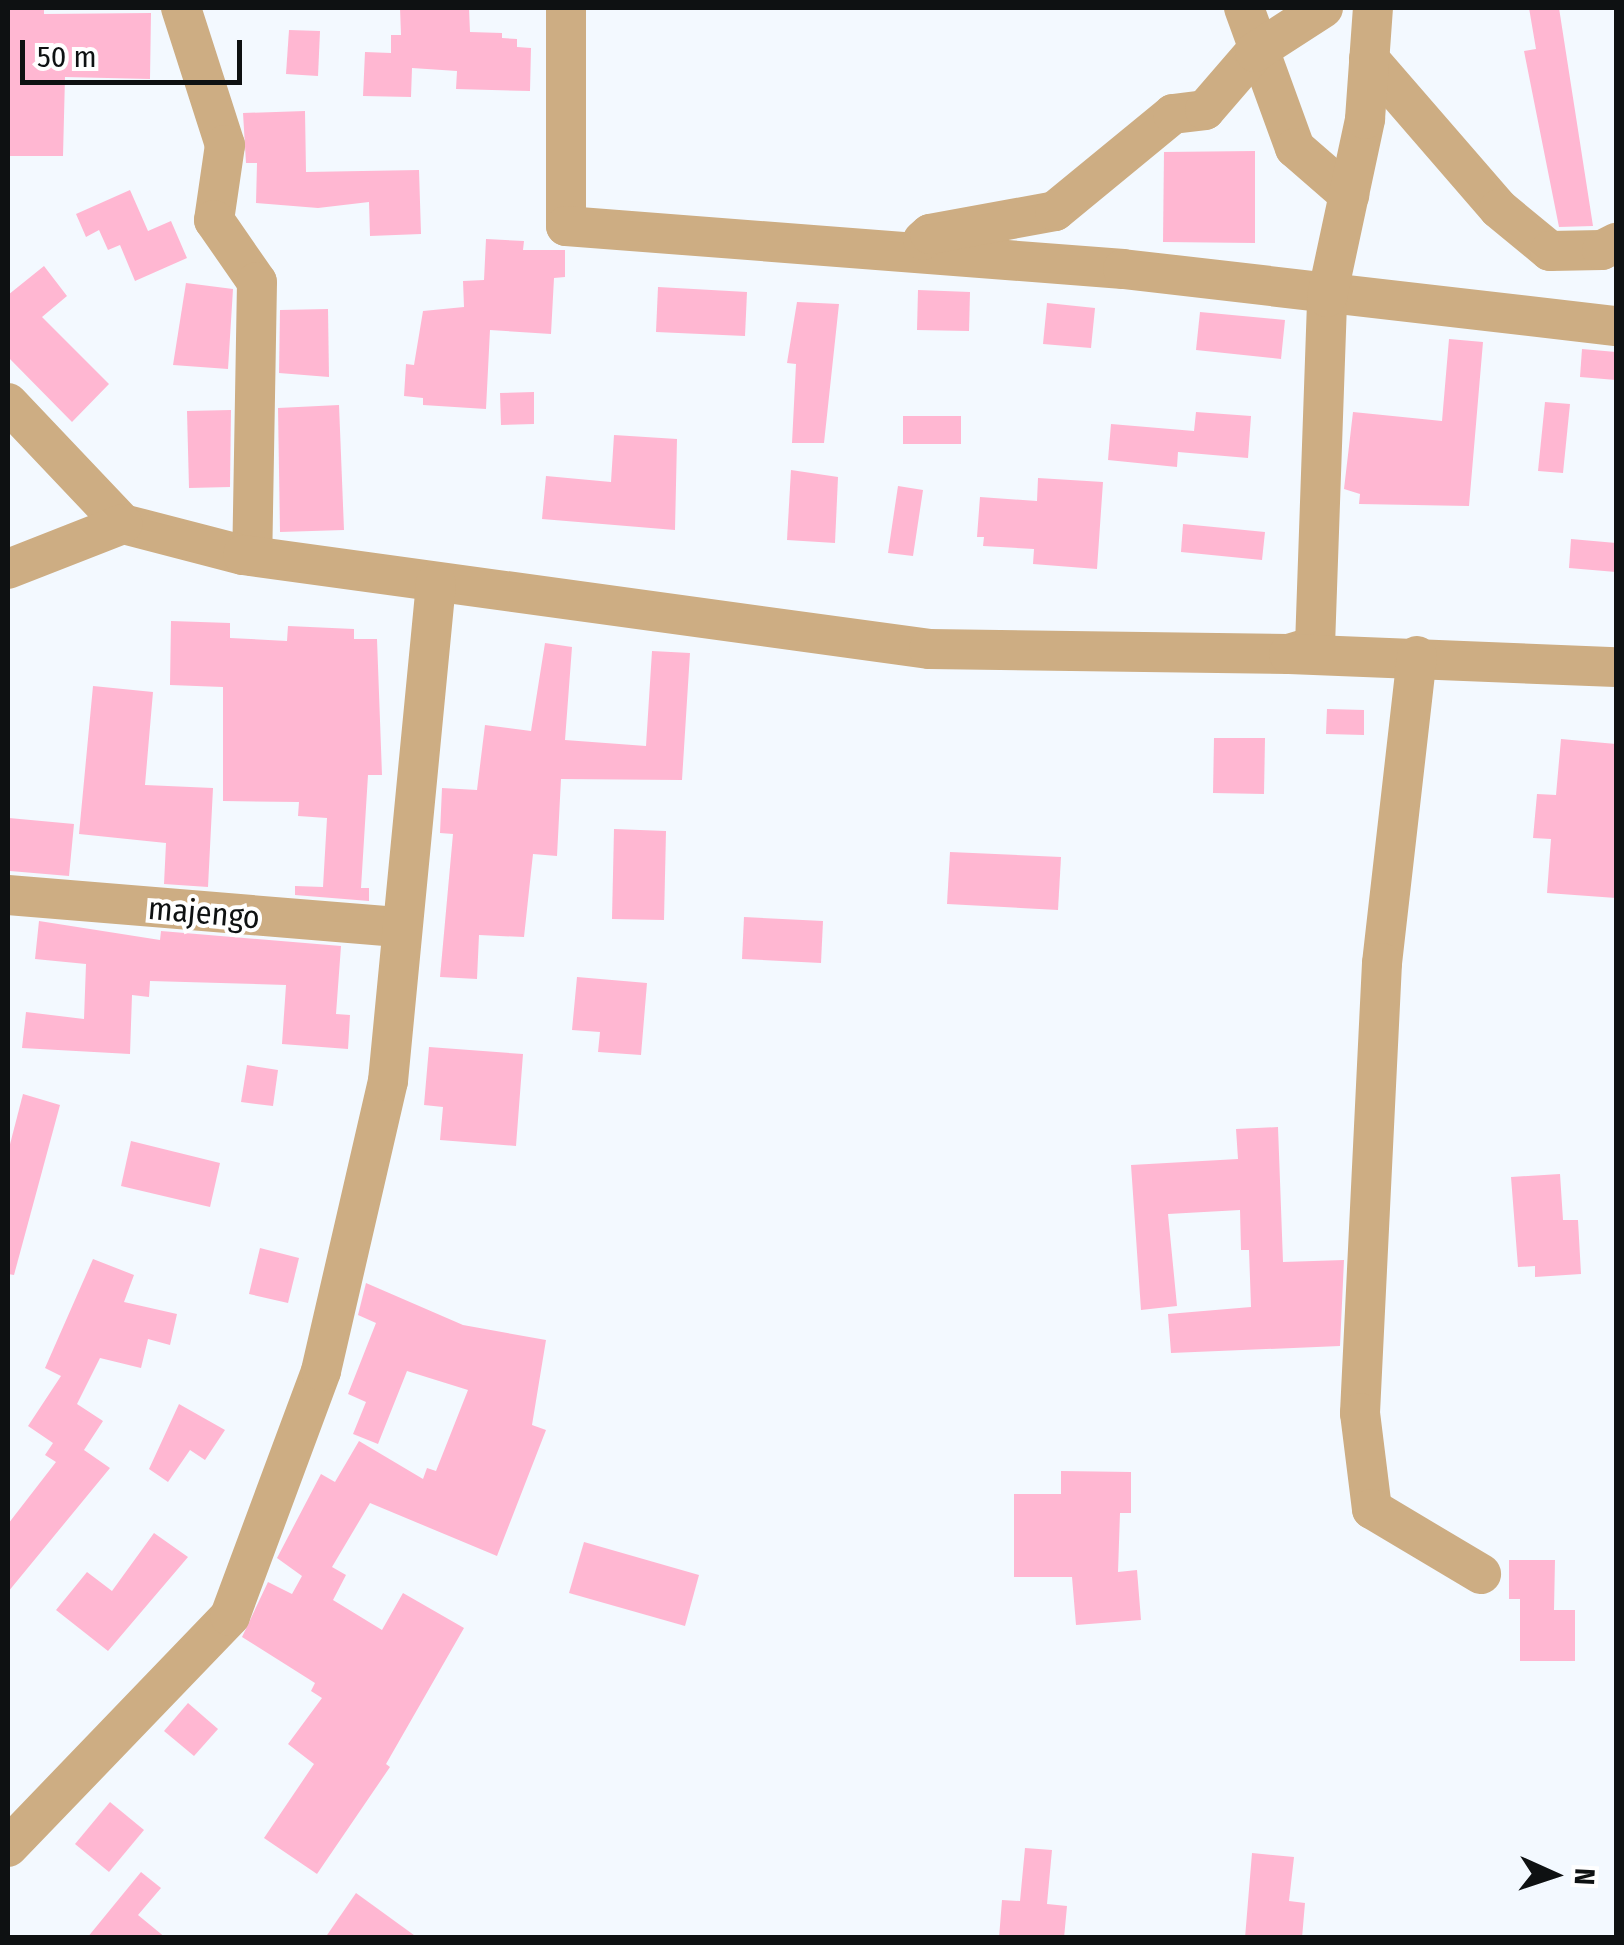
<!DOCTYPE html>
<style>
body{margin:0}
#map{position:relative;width:1624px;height:1945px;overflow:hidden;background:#f3f9ff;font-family:"Fira Sans Condensed",sans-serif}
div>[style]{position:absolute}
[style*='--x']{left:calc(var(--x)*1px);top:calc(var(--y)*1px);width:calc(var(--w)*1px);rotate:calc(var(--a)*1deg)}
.building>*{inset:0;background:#ffb7d2}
.minor>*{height:40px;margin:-20px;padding:0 20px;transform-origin:20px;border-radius:20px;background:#cdad83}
span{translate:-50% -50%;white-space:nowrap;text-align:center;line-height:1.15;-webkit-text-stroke:8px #fff;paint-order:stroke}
.street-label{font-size:32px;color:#0e1112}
.frame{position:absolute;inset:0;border:10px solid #0e1112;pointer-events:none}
.north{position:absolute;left:1504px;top:1825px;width:100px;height:100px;-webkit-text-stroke:8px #fff;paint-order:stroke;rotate:93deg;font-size:28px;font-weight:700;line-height:40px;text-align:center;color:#0e1112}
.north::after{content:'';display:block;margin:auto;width:35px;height:45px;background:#0e1112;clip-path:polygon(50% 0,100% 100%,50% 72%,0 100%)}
.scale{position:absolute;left:20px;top:40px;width:222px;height:45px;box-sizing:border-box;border:5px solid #0e1112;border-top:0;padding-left:12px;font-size:30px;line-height:35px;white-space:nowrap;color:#0e1112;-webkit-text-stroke:8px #fff;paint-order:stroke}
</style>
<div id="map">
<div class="building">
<i style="clip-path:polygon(8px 8px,44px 8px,44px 14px,151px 13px,150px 79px,65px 77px,63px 156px,8px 156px)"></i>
<i style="clip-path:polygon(400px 8px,469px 8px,470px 32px,502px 33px,502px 38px,517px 39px,517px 47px,531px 48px,530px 91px,456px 89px,457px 71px,412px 68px,411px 97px,363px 96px,365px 52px,391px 53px,391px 35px,401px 35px)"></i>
<i style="clip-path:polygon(1529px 8px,1559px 8px,1593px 226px,1559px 227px,1524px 51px,1536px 49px)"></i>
<i style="clip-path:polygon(289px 30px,320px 31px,318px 76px,286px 74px)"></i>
<i style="clip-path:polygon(305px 111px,306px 172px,419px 170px,421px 234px,370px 236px,369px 202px,318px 208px,256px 203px,257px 163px,246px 163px,243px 113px)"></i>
<i style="clip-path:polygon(1255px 151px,1255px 243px,1163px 242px,1164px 152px)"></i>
<i style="clip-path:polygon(130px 190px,148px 231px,171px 221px,187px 258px,135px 281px,120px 245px,108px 250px,99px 230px,86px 237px,76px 214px)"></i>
<i style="clip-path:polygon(486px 239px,524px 241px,523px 250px,565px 250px,565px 277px,554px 278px,551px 334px,490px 330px,486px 409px,423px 405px,423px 398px,404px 396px,406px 364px,414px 365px,423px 311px,464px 307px,463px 281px,484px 280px)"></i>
<i style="clip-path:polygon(44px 266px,67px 296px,42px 317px,109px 384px,72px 422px,8px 357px,8px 295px)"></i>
<i style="clip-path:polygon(186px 283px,233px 289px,228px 369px,173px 365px)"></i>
<i style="clip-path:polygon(658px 287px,747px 292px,745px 336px,656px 332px)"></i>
<i style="clip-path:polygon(918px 290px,970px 292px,969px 331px,917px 330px)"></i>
<i style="clip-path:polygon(797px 302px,839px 304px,824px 443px,792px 443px,796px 364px,787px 363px)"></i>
<i style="clip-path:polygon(1047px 303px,1095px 308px,1091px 348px,1043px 344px)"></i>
<i style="clip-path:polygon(328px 309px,329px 377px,279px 373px,280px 310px)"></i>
<i style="clip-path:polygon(1200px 312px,1285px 320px,1281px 359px,1196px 350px)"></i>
<i style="clip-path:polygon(1449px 339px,1483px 342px,1469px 506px,1359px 504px,1360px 494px,1344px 489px,1353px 412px,1442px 421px)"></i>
<i style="clip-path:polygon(1582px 349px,1616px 352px,1616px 380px,1580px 377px)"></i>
<i style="clip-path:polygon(534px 392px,534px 424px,501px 425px,500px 393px)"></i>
<i style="clip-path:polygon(1545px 402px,1570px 404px,1563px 473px,1538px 471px)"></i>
<i style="clip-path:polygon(339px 405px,344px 530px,280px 532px,278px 408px)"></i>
<i style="clip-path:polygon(231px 410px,230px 487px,189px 488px,187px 411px)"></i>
<i style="clip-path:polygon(1196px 412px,1251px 416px,1248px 458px,1178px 452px,1177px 467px,1108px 460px,1111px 424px,1194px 431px)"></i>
<i style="clip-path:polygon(903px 416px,961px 416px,961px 444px,903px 444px)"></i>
<i style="clip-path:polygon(614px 435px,677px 439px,675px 530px,542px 519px,546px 476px,611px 482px)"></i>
<i style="clip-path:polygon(791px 470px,838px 477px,835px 543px,787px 540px)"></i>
<i style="clip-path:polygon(1038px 478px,1103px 482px,1097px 569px,1033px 564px,1034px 549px,983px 546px,984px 537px,977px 537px,980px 497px,1037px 501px)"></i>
<i style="clip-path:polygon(898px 486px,923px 490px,913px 556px,888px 553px)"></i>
<i style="clip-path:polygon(1183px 524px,1265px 532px,1262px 560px,1181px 552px)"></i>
<i style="clip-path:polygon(1571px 539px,1616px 543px,1616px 572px,1569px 568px)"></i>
<i style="clip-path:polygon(171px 621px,230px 623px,230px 638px,287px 641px,288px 626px,354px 629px,354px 639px,377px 639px,382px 775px,368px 775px,361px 888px,369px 888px,369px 901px,295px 895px,295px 886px,323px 887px,327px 818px,298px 816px,299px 802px,223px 801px,223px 687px,170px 685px)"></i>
<i style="clip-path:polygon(545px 643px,572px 647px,565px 740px,646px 746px,652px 651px,690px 653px,682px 780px,561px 779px,557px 856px,533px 854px,524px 937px,479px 935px,477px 979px,440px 977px,453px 834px,440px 833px,442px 788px,477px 790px,485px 725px,531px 731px)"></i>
<i style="clip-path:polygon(93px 686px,153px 692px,145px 785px,213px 788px,208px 887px,164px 884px,166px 843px,79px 834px)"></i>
<i style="clip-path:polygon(1327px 709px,1364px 710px,1364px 735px,1326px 734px)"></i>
<i style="clip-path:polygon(1214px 738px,1265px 738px,1264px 794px,1213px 793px)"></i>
<i style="clip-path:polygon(1561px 739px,1616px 744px,1616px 898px,1547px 893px,1551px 839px,1533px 838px,1537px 794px,1556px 795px)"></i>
<i style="clip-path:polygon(9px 818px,74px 824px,69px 876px,10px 871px)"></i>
<i style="clip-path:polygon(614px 829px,666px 831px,664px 920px,612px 919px)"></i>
<i style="clip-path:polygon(950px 852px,1061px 857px,1058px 910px,947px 904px)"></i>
<i style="clip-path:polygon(744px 917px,823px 921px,821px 963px,742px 959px)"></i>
<i style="clip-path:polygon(39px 921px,160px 940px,161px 931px,341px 946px,336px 1014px,350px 1015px,348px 1049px,282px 1044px,286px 985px,150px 981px,149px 997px,132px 995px,130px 1054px,22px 1048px,26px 1012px,84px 1019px,86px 964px,35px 959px)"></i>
<i style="clip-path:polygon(577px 977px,647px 983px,641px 1055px,598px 1052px,600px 1032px,572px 1030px)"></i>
<i style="clip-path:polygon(429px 1047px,523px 1054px,516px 1146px,440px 1140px,443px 1107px,424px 1105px)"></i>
<i style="clip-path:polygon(247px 1065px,278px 1070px,273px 1106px,241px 1102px)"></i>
<i style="clip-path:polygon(23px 1094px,60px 1105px,14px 1275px,8px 1274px,8px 1152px)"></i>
<i style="clip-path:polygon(1278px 1127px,1283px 1262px,1344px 1260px,1340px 1346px,1171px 1353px,1168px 1314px,1251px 1307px,1249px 1250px,1241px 1250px,1240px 1210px,1168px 1214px,1177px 1306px,1141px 1310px,1131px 1165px,1238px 1159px,1236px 1129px)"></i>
<i style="clip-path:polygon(131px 1141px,220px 1163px,210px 1207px,121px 1186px)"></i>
<i style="clip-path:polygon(1560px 1174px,1563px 1220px,1578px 1220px,1581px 1274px,1535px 1277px,1535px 1266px,1518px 1267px,1511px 1177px)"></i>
<i style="clip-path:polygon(260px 1248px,299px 1258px,288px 1303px,249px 1294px)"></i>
<i style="clip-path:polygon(93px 1259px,134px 1275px,124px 1302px,177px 1314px,170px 1345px,148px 1339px,141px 1368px,100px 1358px,77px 1404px,103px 1421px,84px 1450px,110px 1468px,8px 1592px,8px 1524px,56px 1462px,45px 1455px,53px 1443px,28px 1426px,61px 1376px,45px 1368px)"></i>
<i style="clip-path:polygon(366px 1283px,463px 1325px,546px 1340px,532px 1425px,546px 1430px,497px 1556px,370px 1503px,332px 1567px,346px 1575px,333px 1600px,382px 1630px,403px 1593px,464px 1628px,386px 1764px,390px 1767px,317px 1874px,264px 1838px,314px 1764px,288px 1744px,322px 1698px,311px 1691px,315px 1683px,242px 1637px,268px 1582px,292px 1594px,302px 1576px,277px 1558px,321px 1474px,335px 1482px,359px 1441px,423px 1479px,427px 1468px,436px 1471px,468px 1390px,407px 1371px,378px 1444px,353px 1434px,366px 1402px,348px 1394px,376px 1323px,358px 1315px)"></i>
<i style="clip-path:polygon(179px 1404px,225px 1430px,205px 1460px,190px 1450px,168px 1482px,149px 1469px)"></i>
<i style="clip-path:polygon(1061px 1471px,1131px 1472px,1131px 1513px,1120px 1513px,1118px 1572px,1137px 1570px,1141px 1620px,1076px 1625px,1072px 1577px,1014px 1577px,1014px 1494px,1061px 1494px)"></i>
<i style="clip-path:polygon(154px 1533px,188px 1557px,108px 1651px,56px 1610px,87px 1572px,112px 1591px)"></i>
<i style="clip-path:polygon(584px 1542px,699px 1575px,685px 1626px,569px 1593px)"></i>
<i style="clip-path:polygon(1509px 1560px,1555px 1560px,1554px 1610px,1575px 1610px,1575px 1661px,1520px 1661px,1520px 1599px,1509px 1599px)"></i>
<i style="clip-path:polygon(188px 1703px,218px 1729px,194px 1756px,164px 1731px)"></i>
<i style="clip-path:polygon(110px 1802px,144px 1830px,109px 1872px,75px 1844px)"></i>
<i style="clip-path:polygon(1025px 1848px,1052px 1850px,1047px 1904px,1067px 1906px,1064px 1938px,999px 1938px,1002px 1900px,1020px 1901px)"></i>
<i style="clip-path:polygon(1252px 1853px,1294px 1857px,1289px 1901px,1305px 1903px,1302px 1938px,1245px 1938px)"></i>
<i style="clip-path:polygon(141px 1872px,161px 1888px,138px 1915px,166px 1938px,87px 1938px)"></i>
<i style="clip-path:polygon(356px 1893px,418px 1938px,325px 1938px)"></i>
</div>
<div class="minor">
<i style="--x:181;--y:8;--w:144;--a:72.2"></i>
<i style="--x:225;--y:145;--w:76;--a:98.3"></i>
<i style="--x:214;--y:220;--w:75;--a:55.3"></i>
<i style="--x:257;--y:282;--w:274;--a:91"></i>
<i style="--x:566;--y:8;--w:218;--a:90"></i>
<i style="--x:566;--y:226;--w:559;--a:4.41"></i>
<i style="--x:1123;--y:269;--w:496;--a:6.6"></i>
<i style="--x:1244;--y:8;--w:149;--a:70"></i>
<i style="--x:1295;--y:148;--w:72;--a:41"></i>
<i style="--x:1369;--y:59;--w:198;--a:49.1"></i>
<i style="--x:1499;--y:209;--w:66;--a:39.5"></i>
<i style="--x:1550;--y:251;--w:52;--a:-1.1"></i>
<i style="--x:1602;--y:250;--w:16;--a:-27"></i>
<i style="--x:923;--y:240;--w:9;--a:-41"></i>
<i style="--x:930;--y:234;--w:127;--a:-10.4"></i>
<i style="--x:1055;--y:211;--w:153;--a:-39.4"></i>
<i style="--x:1173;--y:114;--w:32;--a:-7"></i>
<i style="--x:1205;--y:110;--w:77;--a:-49.2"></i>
<i style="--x:1255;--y:52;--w:81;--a:-32.9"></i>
<i style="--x:8;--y:403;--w:167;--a:46.5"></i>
<i style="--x:123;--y:524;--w:124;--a:14.5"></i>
<i style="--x:243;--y:555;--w:692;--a:7.8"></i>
<i style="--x:929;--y:649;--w:360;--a:0.8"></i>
<i style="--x:1289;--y:654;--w:27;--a:-17"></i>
<i style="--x:1315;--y:646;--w:349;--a:-88"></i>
<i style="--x:1327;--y:297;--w:182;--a:-77.9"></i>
<i style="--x:1365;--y:119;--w:111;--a:-85.9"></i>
<i style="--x:8;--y:569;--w:123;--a:-21.4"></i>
<i style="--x:1289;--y:654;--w:327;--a:2.3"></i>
<i style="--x:1417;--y:656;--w:309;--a:96.5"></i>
<i style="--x:1382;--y:963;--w:451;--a:92.8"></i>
<i style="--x:1360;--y:1413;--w:97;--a:82.9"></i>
<i style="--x:1372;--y:1509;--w:127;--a:30.8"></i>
<i style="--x:8;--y:895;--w:394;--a:4.7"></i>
<i style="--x:8;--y:1847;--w:320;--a:-46.1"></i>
<i style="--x:230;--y:1616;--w:261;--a:-69.6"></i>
<i style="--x:321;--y:1371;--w:298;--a:-77"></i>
<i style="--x:388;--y:1081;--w:500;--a:-84.49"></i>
</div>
<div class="street-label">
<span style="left:204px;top:913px;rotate:5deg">majengo</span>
</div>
<div class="frame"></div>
<div class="north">N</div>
<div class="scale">50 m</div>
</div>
